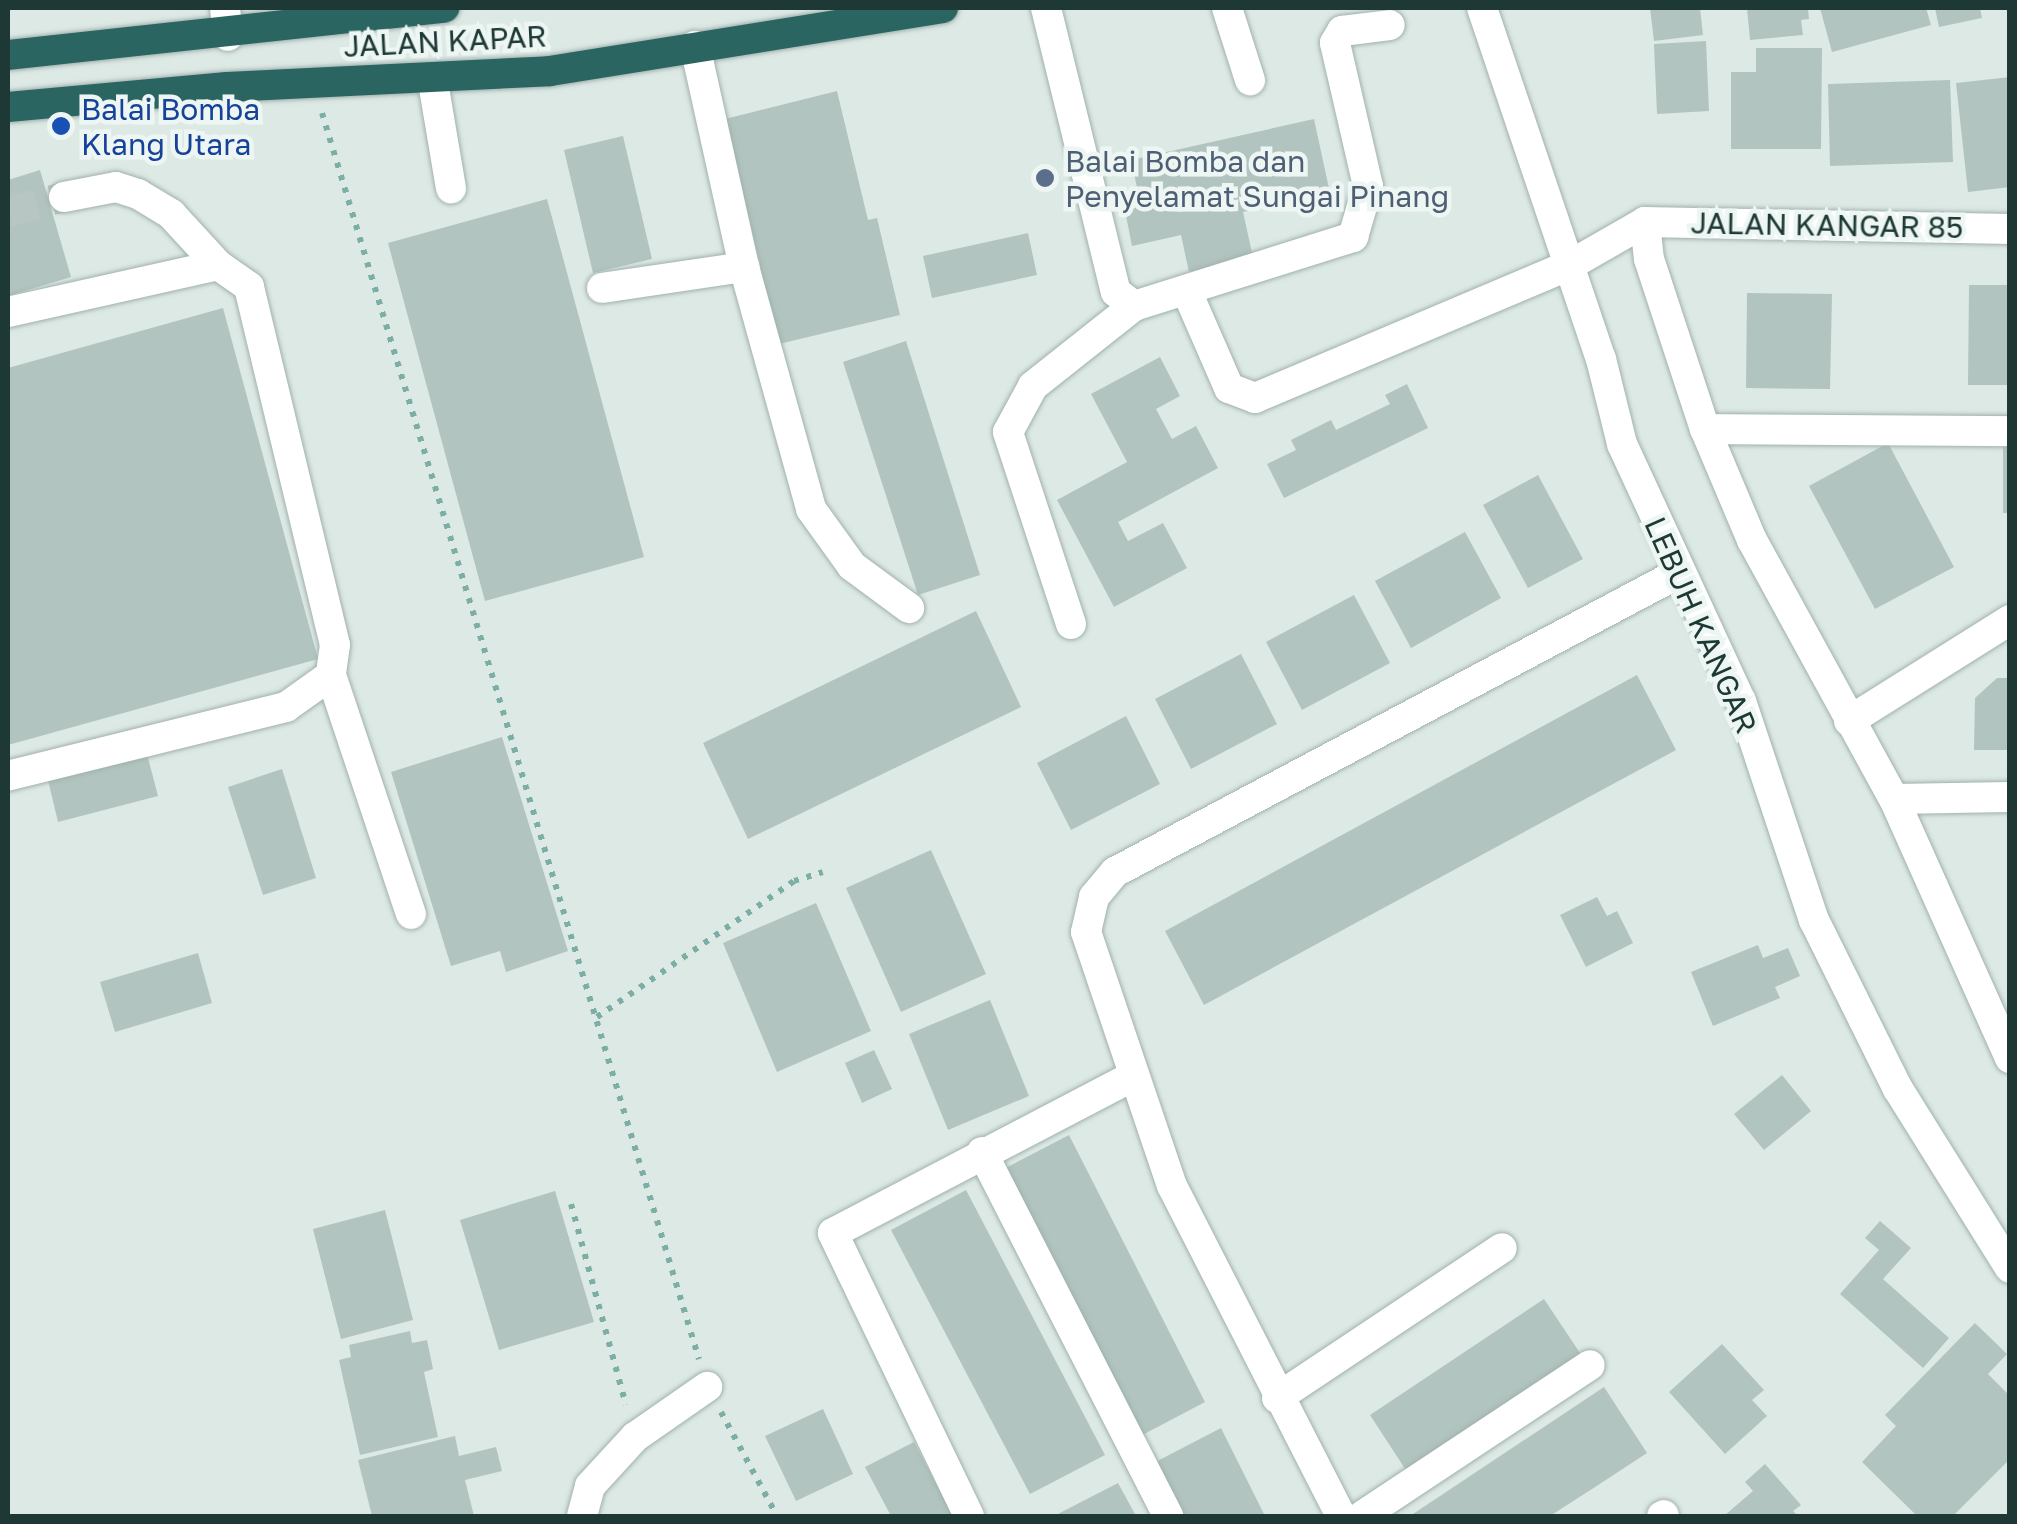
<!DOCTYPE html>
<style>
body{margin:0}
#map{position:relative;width:2017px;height:1524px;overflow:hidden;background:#dde9e5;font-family:"Golos Text",sans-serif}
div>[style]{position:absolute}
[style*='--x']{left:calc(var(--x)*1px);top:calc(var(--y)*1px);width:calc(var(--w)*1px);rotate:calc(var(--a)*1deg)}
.building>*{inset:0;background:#b2c4bf}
.minor-tunnel>*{height:30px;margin-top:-15px;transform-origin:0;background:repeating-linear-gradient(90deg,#b7c6c2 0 30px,transparent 0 45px)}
.path>*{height:6px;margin-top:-3px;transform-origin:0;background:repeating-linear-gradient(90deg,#7caea5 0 5px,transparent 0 13px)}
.roads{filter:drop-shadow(0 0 2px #a0b1ad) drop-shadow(0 0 2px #a0b1ad)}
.minor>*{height:30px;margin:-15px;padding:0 15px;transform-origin:15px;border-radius:15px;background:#fff}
.highway>*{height:30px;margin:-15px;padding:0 15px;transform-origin:15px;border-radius:15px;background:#2a6561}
.dots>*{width:28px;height:28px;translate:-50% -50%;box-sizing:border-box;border:5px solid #edf6f3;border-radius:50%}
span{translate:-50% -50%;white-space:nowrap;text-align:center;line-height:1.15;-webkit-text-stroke:9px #edf6f3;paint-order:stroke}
.street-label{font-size:30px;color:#1e3935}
.transit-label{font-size:30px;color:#164399}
.left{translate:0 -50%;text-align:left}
.service-label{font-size:30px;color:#4e5e75}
.frame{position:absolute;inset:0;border:10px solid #1e3935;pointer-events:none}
</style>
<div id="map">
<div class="building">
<i style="clip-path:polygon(1650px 8px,1700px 8px,1703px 35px,1654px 41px)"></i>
<i style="clip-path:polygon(1747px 8px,1808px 8px,1809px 19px,1801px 20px,1803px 35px,1750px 40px)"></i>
<i style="clip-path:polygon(1820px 8px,1926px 8px,1931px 25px,1832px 52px)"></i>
<i style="clip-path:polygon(1935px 8px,1980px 8px,1982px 18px,1939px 27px)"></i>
<i style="clip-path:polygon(1706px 41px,1709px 111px,1657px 114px,1654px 44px)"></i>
<i style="clip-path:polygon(1756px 48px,1822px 48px,1821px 149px,1731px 149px,1731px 72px,1756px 72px)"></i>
<i style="clip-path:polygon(2010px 77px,2010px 187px,1968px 192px,1956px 83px)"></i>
<i style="clip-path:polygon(1950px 80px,1953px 162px,1830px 166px,1828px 84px)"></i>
<i style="clip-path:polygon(837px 91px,868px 220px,877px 218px,900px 315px,779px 344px,725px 119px)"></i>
<i style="clip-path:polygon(1314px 119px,1330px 193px,1243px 212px,1253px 257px,1189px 272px,1181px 235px,1132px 246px,1125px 211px,1141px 206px,1131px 160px)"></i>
<i style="clip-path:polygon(623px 136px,652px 259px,593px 273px,564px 150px)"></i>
<i style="clip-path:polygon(40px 170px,71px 277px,8px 296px,8px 180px)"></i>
<i style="clip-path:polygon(547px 199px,644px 557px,485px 601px,388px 243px)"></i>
<i style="clip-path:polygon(1028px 233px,1037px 275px,932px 298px,923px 256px)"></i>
<i style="clip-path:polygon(1969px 285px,2010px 285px,2010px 385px,1968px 385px)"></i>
<i style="clip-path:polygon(1747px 293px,1832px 294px,1830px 389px,1746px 388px)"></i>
<i style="clip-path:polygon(223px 308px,318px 659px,8px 745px,8px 368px)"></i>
<i style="clip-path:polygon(906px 341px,980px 575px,918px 595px,843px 362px)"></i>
<i style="clip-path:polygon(1160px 357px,1180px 396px,1156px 409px,1172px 439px,1196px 426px,1218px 468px,1118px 522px,1128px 541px,1163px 523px,1187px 568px,1114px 607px,1057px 500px,1127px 462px,1091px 394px)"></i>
<i style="clip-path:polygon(1407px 384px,1428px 428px,1284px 498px,1267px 464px,1296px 450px,1291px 440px,1331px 420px,1336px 430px,1390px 404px,1385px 395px)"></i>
<i style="clip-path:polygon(1888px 443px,1954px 567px,1875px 609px,1809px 486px)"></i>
<i style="clip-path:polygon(2003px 443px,2010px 443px,2010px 513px,2003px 513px)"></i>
<i style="clip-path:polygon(1538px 475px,1583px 559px,1528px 588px,1483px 505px)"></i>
<i style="clip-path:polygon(1465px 532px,1501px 598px,1411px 648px,1375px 581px)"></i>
<i style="clip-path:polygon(1354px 595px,1390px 663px,1302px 710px,1266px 642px)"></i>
<i style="clip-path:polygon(976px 611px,1021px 707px,748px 839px,703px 743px)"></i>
<i style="clip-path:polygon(1241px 654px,1277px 724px,1191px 769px,1155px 699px)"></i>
<i style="clip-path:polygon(1637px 675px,1676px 750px,1204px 1005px,1165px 931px)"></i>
<i style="clip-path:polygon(1997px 678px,2010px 678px,2010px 750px,1974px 750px,1975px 698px)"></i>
<i style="clip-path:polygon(1126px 716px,1160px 784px,1071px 830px,1037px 763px)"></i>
<i style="clip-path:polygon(502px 737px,568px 951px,506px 972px,500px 951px,451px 966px,391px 772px)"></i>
<i style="clip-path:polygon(147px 754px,158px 796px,58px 822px,48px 780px)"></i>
<i style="clip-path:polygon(282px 769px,316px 878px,263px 895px,228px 787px)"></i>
<i style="clip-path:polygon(931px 850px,986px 974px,901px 1012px,846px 888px)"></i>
<i style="clip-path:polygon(1597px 897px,1607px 916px,1617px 911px,1633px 943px,1586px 967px,1560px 915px)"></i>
<i style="clip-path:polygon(816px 903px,871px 1031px,777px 1072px,723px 943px)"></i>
<i style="clip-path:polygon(1758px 945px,1763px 958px,1788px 948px,1800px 976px,1775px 987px,1780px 998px,1713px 1026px,1691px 972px)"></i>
<i style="clip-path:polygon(198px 953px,212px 1003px,115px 1032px,100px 982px)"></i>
<i style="clip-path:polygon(990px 1000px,1029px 1096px,948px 1130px,909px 1034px)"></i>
<i style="clip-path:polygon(874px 1050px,892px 1089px,862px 1103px,845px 1063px)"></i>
<i style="clip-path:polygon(1782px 1075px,1811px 1111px,1764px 1150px,1734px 1114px)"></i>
<i style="clip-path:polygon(1069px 1135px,1205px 1402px,1129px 1442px,992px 1175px)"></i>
<i style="clip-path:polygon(966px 1190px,1105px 1455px,1030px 1494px,891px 1230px)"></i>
<i style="clip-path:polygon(555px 1191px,594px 1322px,499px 1350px,460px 1220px)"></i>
<i style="clip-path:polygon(385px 1210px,413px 1320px,341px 1339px,313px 1229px)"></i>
<i style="clip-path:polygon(1880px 1221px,1911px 1248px,1883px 1279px,1949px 1338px,1923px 1368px,1840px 1294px,1879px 1250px,1865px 1238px)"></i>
<i style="clip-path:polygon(1544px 1299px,1588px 1365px,1413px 1481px,1370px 1415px)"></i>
<i style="clip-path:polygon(1975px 1323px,2007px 1354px,1988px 1374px,2010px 1396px,2010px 1459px,1953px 1516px,1917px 1516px,1862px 1462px,1896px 1426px,1885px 1415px)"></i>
<i style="clip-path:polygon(410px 1331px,412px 1343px,427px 1340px,433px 1369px,424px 1372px,438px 1437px,360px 1455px,339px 1360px,351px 1357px,349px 1345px)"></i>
<i style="clip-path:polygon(1722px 1344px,1764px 1390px,1752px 1400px,1767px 1416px,1725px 1454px,1669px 1392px)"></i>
<i style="clip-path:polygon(1604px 1387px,1647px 1453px,1592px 1489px,1550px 1516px,1410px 1516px)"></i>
<i style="clip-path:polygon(823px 1409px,853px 1474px,796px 1501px,765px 1436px)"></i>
<i style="clip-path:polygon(1221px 1428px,1265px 1516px,1169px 1516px,1144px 1468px)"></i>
<i style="clip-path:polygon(455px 1436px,459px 1456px,496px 1447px,502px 1471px,465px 1480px,474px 1516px,372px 1516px,358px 1460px)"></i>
<i style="clip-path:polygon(914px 1442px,953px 1516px,891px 1516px,865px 1467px)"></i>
<i style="clip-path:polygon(1765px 1464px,1801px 1505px,1793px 1511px,1798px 1516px,1724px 1516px,1753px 1491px,1745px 1482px)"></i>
<i style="clip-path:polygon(1118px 1483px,1136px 1516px,1054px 1516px)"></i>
</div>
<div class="minor-tunnel">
<i style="--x:8;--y:212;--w:58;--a:-15"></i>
</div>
<div class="path">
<i style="--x:322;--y:113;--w:1302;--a:73.17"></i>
<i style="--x:597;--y:1017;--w:239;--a:-34.6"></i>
<i style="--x:794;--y:881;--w:30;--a:-17"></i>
<i style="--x:571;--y:1204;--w:208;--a:74.7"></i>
<i style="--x:721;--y:1412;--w:118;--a:61.7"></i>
</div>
<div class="roads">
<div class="minor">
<i style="--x:225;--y:8;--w:28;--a:84"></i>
<i style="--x:1046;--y:8;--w:292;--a:76.2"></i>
<i style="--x:1116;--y:292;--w:23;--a:38"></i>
<i style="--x:1134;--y:306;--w:230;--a:-17.5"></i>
<i style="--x:1353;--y:237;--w:53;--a:-73.6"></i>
<i style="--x:1368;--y:186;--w:147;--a:-103"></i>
<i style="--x:1335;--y:43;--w:14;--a:-60"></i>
<i style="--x:1342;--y:31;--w:48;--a:-7.1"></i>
<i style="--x:1227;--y:8;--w:76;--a:72.3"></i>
<i style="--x:1482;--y:8;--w:371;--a:71.3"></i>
<i style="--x:1601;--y:359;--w:88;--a:76.1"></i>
<i style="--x:1622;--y:444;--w:283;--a:65.2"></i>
<i style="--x:1741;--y:701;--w:231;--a:71.6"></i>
<i style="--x:1814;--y:920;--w:189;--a:63.6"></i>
<i style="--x:1898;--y:1089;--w:211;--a:58"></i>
<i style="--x:695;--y:46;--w:226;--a:77.5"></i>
<i style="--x:744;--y:267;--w:251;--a:74.5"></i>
<i style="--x:811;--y:509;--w:70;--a:54.3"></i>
<i style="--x:852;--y:566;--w:71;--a:36.4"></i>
<i style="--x:433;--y:82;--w:108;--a:80.4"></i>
<i style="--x:64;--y:197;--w:53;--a:-10.9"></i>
<i style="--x:116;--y:187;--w:23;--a:18"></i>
<i style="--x:138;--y:194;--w:39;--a:31"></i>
<i style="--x:171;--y:214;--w:69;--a:47.3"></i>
<i style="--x:1645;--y:222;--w:37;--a:84"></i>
<i style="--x:1649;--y:259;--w:179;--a:71.8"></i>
<i style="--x:1705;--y:429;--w:121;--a:67.1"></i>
<i style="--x:1752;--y:540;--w:295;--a:61.3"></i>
<i style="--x:1894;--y:799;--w:284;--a:65.9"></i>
<i style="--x:1645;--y:222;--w:365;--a:1.1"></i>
<i style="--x:602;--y:288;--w:144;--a:-8.4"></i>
<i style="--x:1188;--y:294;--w:103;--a:66.4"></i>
<i style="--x:1229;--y:388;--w:28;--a:21"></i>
<i style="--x:1255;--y:398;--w:342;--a:-22.9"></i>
<i style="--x:1570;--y:265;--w:86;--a:-29.8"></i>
<i style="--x:8;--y:312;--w:215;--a:-12.6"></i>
<i style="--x:218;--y:265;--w:38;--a:35"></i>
<i style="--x:249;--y:287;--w:368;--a:76.5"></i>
<i style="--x:335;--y:645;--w:30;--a:98"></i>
<i style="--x:331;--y:675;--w:55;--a:144.6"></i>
<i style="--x:286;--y:707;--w:286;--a:166.1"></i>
<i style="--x:1705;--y:429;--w:305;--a:0.4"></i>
<i style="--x:1071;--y:624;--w:202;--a:-108.2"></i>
<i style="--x:1008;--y:432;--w:52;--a:-61.5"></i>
<i style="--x:1033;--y:386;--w:129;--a:-38.4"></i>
<i style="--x:331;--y:675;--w:252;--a:71.5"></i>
<i style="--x:1849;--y:721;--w:190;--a:-32.1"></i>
<i style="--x:1894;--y:799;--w:116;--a:-1"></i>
<i style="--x:982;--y:1152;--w:409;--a:62.9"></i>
<i style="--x:1277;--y:1398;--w:270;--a:-33.7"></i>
<i style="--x:582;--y:1516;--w:31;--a:-75"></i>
<i style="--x:590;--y:1486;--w:67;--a:-47.4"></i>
<i style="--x:635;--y:1437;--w:88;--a:-34.8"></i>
<i style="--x:969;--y:1516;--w:314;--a:-115.7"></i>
<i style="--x:833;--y:1233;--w:336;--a:-27.6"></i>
<i style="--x:1341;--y:1516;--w:371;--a:-117.1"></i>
<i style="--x:1172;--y:1186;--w:268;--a:-108.7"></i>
<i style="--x:1086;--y:932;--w:36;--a:-77"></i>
<i style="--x:1094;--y:897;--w:33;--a:-50"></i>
<i style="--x:1115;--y:872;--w:636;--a:-27.93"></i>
<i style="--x:1362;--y:1516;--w:273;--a:-33.5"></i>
<i style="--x:1662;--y:1516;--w:2;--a:-27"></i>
</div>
<div class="highway">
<i style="--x:8;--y:55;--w:439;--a:-6.2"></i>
<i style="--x:8;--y:107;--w:220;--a:-5.2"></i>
<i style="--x:227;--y:87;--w:323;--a:-2.8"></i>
<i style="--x:550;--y:71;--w:398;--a:-9.1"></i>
</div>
</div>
<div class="dots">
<i style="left:61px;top:126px;background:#1a4fb4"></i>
<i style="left:1045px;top:178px;background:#5c6f8a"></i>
</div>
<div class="street-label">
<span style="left:445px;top:41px;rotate:-3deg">JALAN KAPAR</span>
<span style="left:1827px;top:225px;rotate:1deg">JALAN KANGAR 85</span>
<span style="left:1701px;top:625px;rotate:66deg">LEBUH KANGAR</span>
</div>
<div class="transit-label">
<span class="left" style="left:81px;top:126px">Balai Bomba<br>Klang Utara</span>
</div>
<div class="service-label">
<span class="left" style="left:1065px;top:178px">Balai Bomba dan<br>Penyelamat Sungai Pinang</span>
</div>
<div class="frame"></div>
</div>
